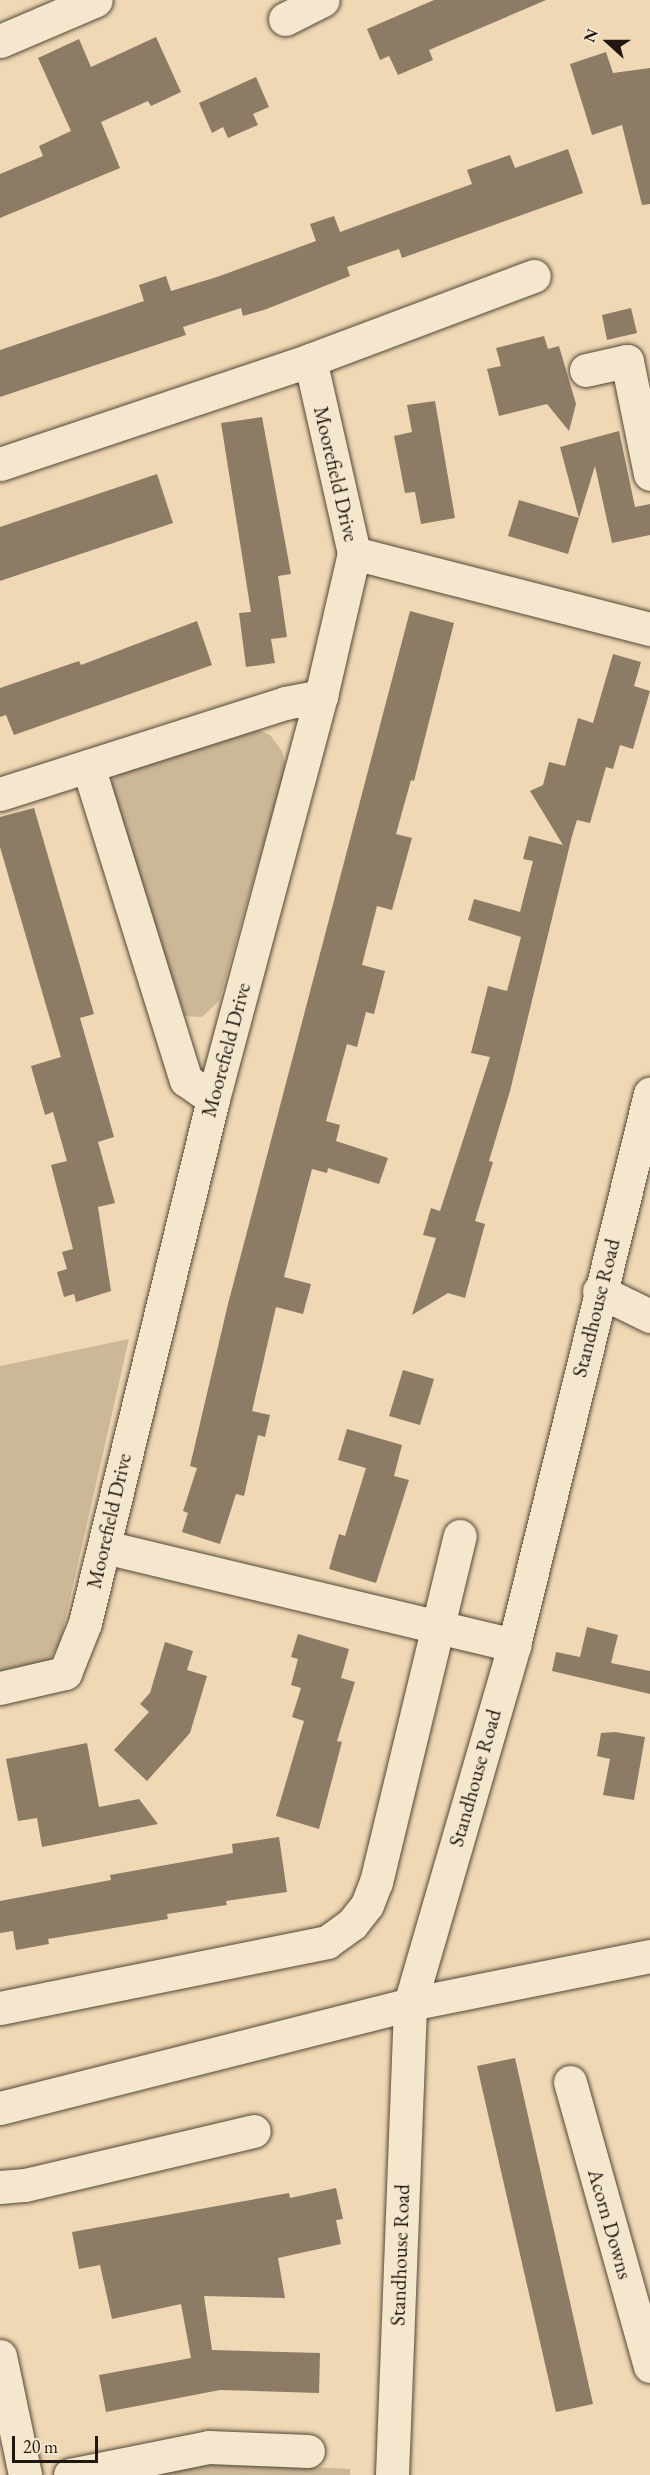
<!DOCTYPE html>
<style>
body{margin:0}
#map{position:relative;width:650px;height:2475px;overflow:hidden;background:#efd8b3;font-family:"EB Garamond",serif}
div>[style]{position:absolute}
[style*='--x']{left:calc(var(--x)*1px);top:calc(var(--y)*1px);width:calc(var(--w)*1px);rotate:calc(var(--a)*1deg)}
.green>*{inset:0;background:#ccb797}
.building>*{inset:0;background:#8c7b65}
.roads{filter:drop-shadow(0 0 2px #544739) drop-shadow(0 0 2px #544739)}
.minor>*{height:33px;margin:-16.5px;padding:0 16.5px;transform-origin:16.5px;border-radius:16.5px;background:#f5e6ce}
span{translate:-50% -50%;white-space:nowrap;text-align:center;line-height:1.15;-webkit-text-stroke:4.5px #f5e6ce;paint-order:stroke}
.street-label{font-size:21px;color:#201710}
.north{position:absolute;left:578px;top:12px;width:60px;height:60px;-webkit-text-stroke:4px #f5e6ce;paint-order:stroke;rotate:291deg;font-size:16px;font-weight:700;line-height:24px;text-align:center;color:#201710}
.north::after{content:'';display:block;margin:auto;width:21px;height:27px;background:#201710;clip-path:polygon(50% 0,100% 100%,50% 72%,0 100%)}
.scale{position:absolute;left:12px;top:2436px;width:86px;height:27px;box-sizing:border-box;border:3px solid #201710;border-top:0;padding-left:8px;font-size:18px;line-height:21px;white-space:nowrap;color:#201710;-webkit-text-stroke:4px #f5e6ce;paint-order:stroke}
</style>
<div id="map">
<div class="green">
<i style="clip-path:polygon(256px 729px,270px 735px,282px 751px,285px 763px,282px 779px,219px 1001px,202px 1017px,185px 1016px,110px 792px,113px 779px,127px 767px)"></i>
<i style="clip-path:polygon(129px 1339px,60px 1642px,49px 1660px,0 1671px,0 1366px)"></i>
<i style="clip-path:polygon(213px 2462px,350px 2469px,350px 2475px,141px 2475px)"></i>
</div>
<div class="building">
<i style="clip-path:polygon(434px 0,546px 0,429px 50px,433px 60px,398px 75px,389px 56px,380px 60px,367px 29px)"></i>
<i style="clip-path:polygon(156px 37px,181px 92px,151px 106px,148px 101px,101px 122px,120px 168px,0 218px,0 174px,43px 156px,39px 146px,71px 131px,38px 58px,79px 39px,91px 67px)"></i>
<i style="clip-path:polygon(606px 52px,613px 73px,650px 68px,650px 204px,642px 205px,622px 125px,592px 135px,570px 64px)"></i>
<i style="clip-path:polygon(256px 77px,269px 107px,253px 114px,258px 125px,228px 138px,223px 127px,212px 133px,199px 103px)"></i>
<i style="clip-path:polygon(568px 149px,583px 193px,402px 258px,399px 249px,347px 267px,350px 276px,264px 310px,243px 316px,241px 308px,183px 327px,186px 335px,0 397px,0 350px,144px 301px,139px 285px,166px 276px,171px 291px,217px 277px,316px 241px,310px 224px,334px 216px,340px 232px,472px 184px,467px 170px,510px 155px,515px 168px)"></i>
<i style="clip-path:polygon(631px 308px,637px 333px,607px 340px,602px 315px)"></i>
<i style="clip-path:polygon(544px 336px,548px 349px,559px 346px,576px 404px,569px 431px,547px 404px,499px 416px,487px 369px,501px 366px,496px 348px)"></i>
<i style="clip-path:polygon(435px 401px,455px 518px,421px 524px,415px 492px,405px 493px,394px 436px,412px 432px,407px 405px)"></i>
<i style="clip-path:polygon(262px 417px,291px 574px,278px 576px,287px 637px,271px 639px,275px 663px,246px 667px,239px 613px,251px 612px,221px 423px)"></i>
<i style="clip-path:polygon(619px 431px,635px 507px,650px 504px,650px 535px,612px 543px,595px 466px,579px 518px,560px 447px)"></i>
<i style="clip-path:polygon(157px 474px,173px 523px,0 581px,0 527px)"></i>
<i style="clip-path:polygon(519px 500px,579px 518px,568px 554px,508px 536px)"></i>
<i style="clip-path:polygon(410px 611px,454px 623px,414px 781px,411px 780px,396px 834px,412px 838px,392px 910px,377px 906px,362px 965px,385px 971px,374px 1014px,366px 1012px,357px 1047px,347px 1044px,326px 1121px,340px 1125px,336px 1141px,388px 1158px,379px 1184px,328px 1168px,327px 1173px,312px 1169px,284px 1277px,311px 1284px,303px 1314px,276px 1307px,252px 1411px,270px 1415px,265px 1437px,258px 1435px,244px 1496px,236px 1494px,220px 1544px,182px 1532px,188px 1513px,183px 1511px,197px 1468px,190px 1466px,228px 1304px)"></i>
<i style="clip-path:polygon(197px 621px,212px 665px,14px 735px,6px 715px,0 717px,0 688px,79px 661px,81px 665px)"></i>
<i style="clip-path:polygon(613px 654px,641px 662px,634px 686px,650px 691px,633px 749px,620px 745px,613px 769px,606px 767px,590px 823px,577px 820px,572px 836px,510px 1091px,489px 1161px,493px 1162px,475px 1221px,485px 1224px,465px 1298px,448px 1293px,412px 1315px,436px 1238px,423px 1235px,431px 1208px,440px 1211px,490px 1057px,471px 1053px,488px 986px,507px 991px,521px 937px,468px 920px,474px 899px,520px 912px,533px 861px,523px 859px,529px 836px,563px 845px,530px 791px,543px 785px,549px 762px,565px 766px,578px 718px,593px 723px)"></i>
<i style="clip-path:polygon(34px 808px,94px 1014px,80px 1018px,114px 1137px,98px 1142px,115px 1203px,98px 1207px,111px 1291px,76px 1302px,74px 1294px,64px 1297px,57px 1272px,67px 1269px,62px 1252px,73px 1249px,51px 1165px,67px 1161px,53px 1112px,45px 1115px,31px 1066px,61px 1057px,0 847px,0 817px)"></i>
<i style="clip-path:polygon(403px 1370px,434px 1379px,420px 1425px,389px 1416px)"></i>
<i style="clip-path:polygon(347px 1429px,402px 1445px,394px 1476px,409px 1480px,376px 1583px,329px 1569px,339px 1534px,345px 1536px,366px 1468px,338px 1460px)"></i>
<i style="clip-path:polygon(587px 1627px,618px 1635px,611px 1663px,650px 1671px,650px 1694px,552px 1671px,556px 1652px,580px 1657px)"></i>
<i style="clip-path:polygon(298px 1634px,349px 1649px,341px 1678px,355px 1682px,337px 1741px,342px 1742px,319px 1829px,276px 1816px,304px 1721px,292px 1717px,301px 1688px,291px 1685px,298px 1659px,291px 1657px)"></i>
<i style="clip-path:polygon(165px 1642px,193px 1651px,187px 1670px,207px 1676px,190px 1733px,147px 1781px,114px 1750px,149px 1712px,140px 1704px,150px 1693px)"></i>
<i style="clip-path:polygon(615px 1732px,645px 1737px,634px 1800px,603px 1795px,610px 1759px,597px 1756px,601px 1733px)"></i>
<i style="clip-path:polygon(87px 1743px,99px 1807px,139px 1799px,158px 1824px,42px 1847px,37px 1818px,18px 1821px,6px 1759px)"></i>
<i style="clip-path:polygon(279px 1837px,287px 1892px,226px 1901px,227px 1905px,167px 1914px,168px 1919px,48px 1939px,49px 1944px,16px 1950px,13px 1931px,0 1933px,0 1901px,111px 1880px,110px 1875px,233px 1853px,232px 1844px)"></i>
<i style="clip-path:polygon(515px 2058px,593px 2404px,556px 2412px,477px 2066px)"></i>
<i style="clip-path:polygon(336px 2188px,343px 2219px,336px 2220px,341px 2244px,278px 2258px,285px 2298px,204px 2296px,212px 2350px,320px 2353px,319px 2393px,220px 2390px,106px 2412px,99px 2375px,191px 2358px,181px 2304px,112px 2319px,100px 2265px,79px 2269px,72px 2232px,289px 2193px,290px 2198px)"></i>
</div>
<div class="roads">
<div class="minor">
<i style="--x:285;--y:19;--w:42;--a:-26.6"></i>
<i style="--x:0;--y:41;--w:104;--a:-23.1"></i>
<i style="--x:586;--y:370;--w:42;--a:-12.4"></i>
<i style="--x:627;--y:361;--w:115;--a:78.5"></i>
<i style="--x:0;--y:464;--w:327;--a:-18.5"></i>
<i style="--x:310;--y:360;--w:239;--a:-20.6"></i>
<i style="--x:354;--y:553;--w:306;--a:14.4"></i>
<i style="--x:88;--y:766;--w:329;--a:72.7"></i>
<i style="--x:186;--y:1080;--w:33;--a:35"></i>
<i style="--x:0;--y:794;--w:299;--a:-17.7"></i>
<i style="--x:285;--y:703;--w:37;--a:-11"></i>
<i style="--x:599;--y:1291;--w:57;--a:26.1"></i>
<i style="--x:105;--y:1547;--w:421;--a:13.5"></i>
<i style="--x:0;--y:1688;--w:67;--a:-13"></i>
<i style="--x:65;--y:1673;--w:54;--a:-68.2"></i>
<i style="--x:85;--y:1623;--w:539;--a:-76.27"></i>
<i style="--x:213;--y:1099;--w:417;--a:-75"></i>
<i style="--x:321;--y:696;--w:147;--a:-77"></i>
<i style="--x:354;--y:553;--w:198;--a:-102.8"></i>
<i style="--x:0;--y:2008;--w:334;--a:-11.4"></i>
<i style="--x:327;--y:1942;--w:31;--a:-36"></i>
<i style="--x:352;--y:1924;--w:24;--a:-52"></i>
<i style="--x:367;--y:1905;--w:25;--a:-69"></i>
<i style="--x:376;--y:1882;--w:356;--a:-76.4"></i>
<i style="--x:570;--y:2082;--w:295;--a:74.3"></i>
<i style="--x:0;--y:2108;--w:423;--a:-14.2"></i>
<i style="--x:410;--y:2004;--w:245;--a:-11.3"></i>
<i style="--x:0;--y:2187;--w:25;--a:-5"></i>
<i style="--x:25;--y:2185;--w:235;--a:-13.3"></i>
<i style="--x:0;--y:2356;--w:122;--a:78.1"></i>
<i style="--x:70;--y:2475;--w:142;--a:-11.4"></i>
<i style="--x:209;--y:2447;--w:99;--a:2.3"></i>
<i style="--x:392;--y:2475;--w:471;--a:-87.8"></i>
<i style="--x:410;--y:2004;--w:374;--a:-73.8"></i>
<i style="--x:514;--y:1645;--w:568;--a:-76.14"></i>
</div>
</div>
<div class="street-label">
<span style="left:336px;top:474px;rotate:77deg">Moorefield Drive</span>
<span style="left:226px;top:1050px;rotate:-75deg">Moorefield Drive</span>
<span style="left:596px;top:1308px;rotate:-76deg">Standhouse Road</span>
<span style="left:109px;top:1521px;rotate:-77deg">Moorefield Drive</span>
<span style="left:475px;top:1778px;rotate:-74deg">Standhouse Road</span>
<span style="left:610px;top:2224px;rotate:74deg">Acorn Downs</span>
<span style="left:400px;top:2255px;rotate:-88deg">Standhouse Road</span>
</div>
<div class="north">N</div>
<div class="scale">20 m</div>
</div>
